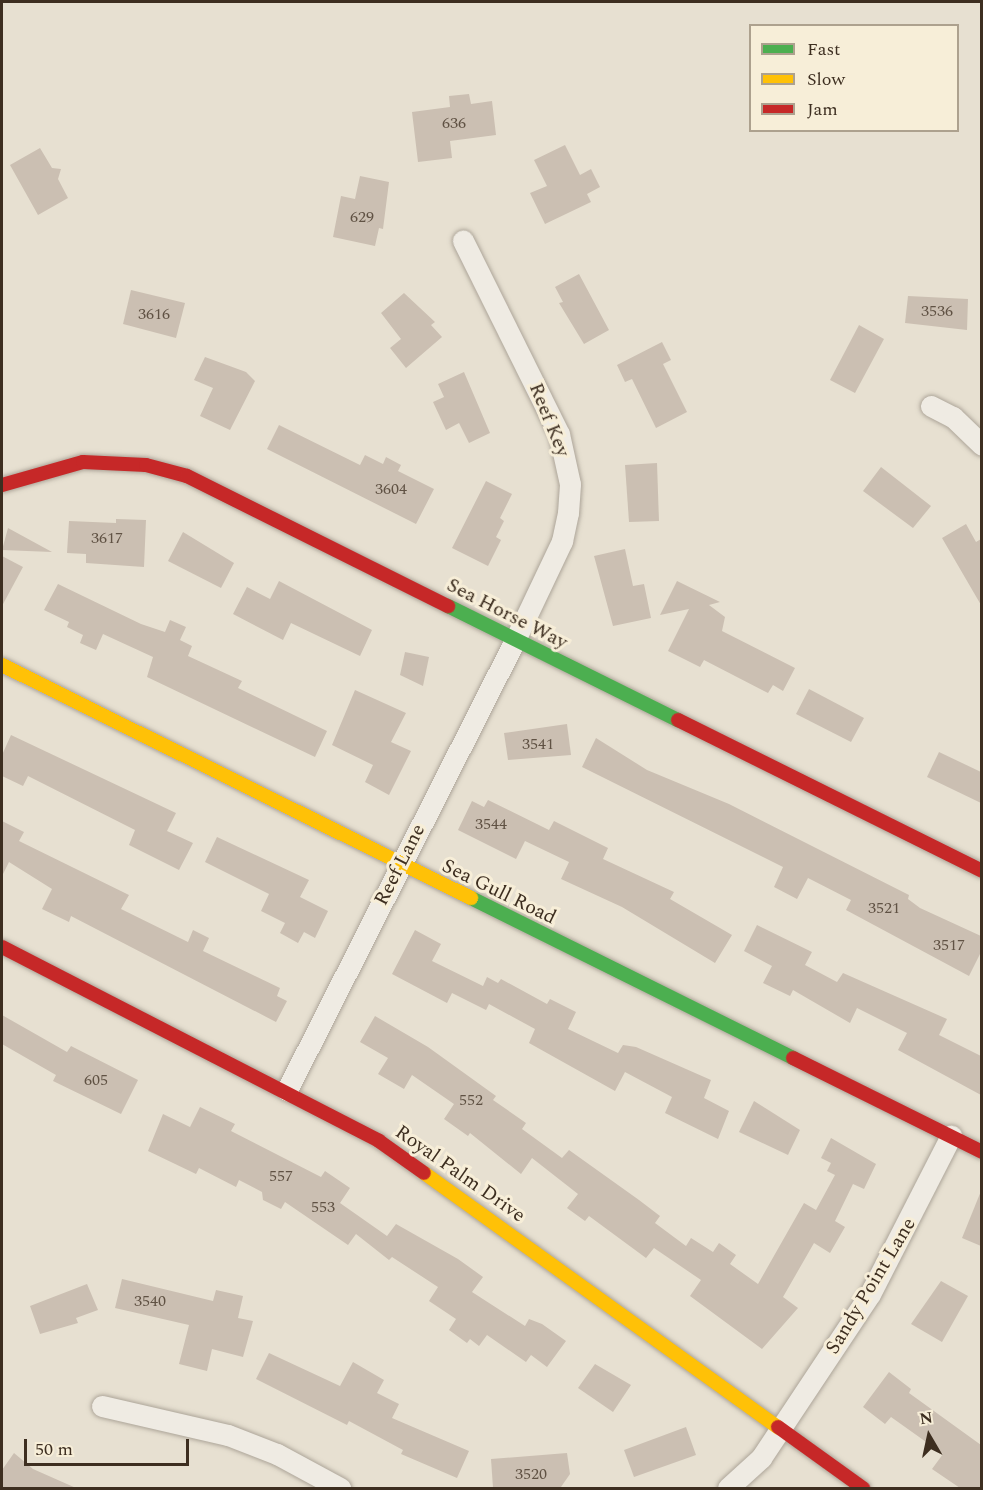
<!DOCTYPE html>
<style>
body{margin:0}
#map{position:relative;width:983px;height:1490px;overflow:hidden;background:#e7e0d1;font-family:Spectral,serif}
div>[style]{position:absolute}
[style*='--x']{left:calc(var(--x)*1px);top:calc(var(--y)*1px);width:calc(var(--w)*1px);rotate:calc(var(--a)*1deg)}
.building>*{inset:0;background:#cbbfb2}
.roads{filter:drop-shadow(0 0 2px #ada599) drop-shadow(0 0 2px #ada599)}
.street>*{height:21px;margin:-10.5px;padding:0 10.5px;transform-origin:10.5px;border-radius:10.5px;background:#efebe3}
.fast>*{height:14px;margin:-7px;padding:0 7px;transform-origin:7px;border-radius:7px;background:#4caf50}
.slow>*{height:14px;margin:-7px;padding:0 7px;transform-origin:7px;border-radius:7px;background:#ffc107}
.jam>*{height:14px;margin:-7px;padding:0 7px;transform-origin:7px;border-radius:7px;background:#c62828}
span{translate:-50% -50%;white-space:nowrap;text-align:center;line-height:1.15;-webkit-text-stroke:6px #f7eed8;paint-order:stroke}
.number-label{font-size:16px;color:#605244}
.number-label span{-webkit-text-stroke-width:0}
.street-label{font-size:20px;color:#3d2e20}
.frame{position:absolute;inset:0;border:3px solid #3d2e20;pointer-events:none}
.legend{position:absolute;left:749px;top:24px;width:210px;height:108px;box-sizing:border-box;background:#f7eed8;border:2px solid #ada18e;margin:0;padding:8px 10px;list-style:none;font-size:18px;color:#3d2e20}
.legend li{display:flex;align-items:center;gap:12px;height:30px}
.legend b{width:30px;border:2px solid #ada18e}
.north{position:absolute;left:899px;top:1406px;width:60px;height:60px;-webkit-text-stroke:4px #f7eed8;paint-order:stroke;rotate:351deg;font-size:16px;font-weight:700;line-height:24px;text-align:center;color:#3d2e20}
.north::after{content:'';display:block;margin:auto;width:21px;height:27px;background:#3d2e20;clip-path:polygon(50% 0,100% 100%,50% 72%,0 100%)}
.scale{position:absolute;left:24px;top:1439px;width:165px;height:27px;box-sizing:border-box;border:3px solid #3d2e20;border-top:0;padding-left:8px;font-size:18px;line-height:21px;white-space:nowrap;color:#3d2e20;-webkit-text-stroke:4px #f7eed8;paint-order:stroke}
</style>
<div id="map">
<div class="building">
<i style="clip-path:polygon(469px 94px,471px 104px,492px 101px,496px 135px,450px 141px,452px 158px,418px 162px,412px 112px,450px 107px,449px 96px)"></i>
<i style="clip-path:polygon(565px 145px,580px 175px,591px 169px,600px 187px,587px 194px,591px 202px,545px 224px,530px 193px,547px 186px,534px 160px)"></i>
<i style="clip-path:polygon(40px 148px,52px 168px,61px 169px,58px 179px,68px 198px,38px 215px,10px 165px)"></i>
<i style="clip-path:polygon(360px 176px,389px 182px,383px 229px,379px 228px,375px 246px,333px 237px,341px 196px,355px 199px)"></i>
<i style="clip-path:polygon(579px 274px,609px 330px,584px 344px,559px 303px,563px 302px,555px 287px)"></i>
<i style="clip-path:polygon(131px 290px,185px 303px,176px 338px,123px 324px)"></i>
<i style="clip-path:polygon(404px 293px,435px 322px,431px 325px,442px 337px,406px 368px,390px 348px,401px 339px,381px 313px)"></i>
<i style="clip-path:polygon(908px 296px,968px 299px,967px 330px,905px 323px)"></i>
<i style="clip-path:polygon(859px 325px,884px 339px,855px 393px,830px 380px)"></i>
<i style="clip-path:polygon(662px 342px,671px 360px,663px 364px,687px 412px,656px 428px,632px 379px,625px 382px,617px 365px)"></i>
<i style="clip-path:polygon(205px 357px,246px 372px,255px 381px,230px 430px,200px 416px,213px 388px,194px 380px)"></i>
<i style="clip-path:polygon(464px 372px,490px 433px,469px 443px,459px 423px,446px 430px,433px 402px,444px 397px,438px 384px)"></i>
<i style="clip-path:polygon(279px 425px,360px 465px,365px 455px,383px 464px,386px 457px,401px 465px,398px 471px,434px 489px,416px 524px,267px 449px)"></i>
<i style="clip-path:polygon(657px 463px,659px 521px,629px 522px,625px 465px)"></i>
<i style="clip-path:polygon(881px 467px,931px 506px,913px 528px,863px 491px)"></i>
<i style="clip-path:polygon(486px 481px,512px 494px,500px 518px,504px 521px,496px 537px,501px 540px,488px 566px,452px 548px)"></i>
<i style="clip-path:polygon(116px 519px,146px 520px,144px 567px,86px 563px,86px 554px,67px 553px,69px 521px,116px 523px)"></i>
<i style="clip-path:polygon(966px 524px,976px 542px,981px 539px,981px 605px,942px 538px)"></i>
<i style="clip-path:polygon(8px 528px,52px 552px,2px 550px)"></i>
<i style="clip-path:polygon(183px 532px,234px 563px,221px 588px,168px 561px)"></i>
<i style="clip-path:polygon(625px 549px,633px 586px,644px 584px,651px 618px,613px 626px,594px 556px)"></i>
<i style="clip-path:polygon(2px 556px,23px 567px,2px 606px)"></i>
<i style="clip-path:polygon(279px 581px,372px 630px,360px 656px,291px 623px,283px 640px,233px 614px,247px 587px,270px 599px)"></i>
<i style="clip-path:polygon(677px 581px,720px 602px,709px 605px,725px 617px,722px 631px,795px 668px,783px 691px,773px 685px,768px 693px,704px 660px,700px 667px,668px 651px,689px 609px,660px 615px)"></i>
<i style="clip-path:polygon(58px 584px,141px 624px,165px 632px,170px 620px,186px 627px,180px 640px,192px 646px,188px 656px,242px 681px,238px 688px,327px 731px,315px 757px,147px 677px,153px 657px,103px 634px,96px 650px,80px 643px,83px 635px,67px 627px,69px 622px,44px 610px)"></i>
<i style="clip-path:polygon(405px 652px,429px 657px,423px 686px,400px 675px)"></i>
<i style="clip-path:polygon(809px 689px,864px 718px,851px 742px,796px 714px)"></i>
<i style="clip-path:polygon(355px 690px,406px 713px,391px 742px,411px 751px,389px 795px,365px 782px,373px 765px,332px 745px)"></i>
<i style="clip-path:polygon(567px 724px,571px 755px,508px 760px,504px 733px)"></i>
<i style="clip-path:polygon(11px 735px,176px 813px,167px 831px,193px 843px,179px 870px,129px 845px,135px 830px,28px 776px,23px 786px,2px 776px,2px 755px)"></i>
<i style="clip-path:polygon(596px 738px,647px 770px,729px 804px,909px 895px,908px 899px,920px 908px,981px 936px,981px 952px,969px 976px,846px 910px,851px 900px,808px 878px,797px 899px,774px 887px,783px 867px,582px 767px)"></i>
<i style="clip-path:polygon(939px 752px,981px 772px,981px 803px,927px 777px)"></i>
<i style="clip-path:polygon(488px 800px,549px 830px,554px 821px,608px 848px,603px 859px,674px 892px,670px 899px,732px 935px,715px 963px,622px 907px,561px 879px,569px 862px,525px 841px,516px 859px,458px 830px,472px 801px,484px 807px)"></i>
<i style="clip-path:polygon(2px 821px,24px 832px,19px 841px,129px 895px,121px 909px,188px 942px,193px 930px,209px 938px,203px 951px,280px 988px,277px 996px,287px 1001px,276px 1022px,71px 916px,69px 922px,42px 909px,52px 889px,9px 862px,2px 876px)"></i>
<i style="clip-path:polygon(217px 837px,309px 880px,300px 897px,328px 911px,315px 938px,304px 932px,298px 943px,280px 933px,285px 923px,261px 911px,269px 894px,205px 862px)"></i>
<i style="clip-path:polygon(757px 925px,812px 952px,805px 965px,837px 982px,843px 973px,947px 1019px,939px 1035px,981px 1056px,981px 1095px,898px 1050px,907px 1033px,857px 1008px,850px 1023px,793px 990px,790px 996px,763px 983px,772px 966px,744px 951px)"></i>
<i style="clip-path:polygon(415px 930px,441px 944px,432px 961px,483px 986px,487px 977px,498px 983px,501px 979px,547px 1004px,550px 999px,576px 1012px,568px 1029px,618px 1053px,623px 1045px,636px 1047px,711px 1080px,704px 1098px,729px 1111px,718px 1139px,665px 1113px,672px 1097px,625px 1072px,615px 1091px,529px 1043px,535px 1029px,489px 1004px,486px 1010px,452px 993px,447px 1003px,392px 974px)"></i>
<i style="clip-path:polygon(2px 1015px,67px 1052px,71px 1046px,138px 1080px,121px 1114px,53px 1081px,56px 1075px,2px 1044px)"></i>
<i style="clip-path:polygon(375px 1016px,428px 1047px,496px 1096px,493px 1100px,526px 1123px,522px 1129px,562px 1158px,569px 1150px,639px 1200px,660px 1216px,655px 1223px,686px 1246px,691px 1238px,713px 1252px,719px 1243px,736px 1255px,730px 1264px,758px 1284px,804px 1203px,816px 1210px,835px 1175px,827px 1171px,831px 1163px,821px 1158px,831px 1138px,876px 1164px,864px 1189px,853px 1184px,835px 1221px,845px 1227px,830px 1253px,814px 1243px,783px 1297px,798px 1308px,762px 1349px,690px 1296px,701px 1280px,654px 1248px,646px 1258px,589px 1216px,585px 1221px,567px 1208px,578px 1194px,532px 1158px,521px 1174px,470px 1133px,468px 1136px,444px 1119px,454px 1104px,412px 1075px,404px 1089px,378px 1074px,388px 1058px,360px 1042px)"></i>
<i style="clip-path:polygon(754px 1101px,800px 1130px,788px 1155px,739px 1132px)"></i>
<i style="clip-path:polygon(200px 1107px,235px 1124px,231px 1131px,321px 1177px,325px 1171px,350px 1188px,340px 1203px,387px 1236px,396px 1224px,458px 1259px,483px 1277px,472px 1292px,525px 1326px,529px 1319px,542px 1324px,566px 1341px,547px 1367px,531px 1355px,526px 1362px,487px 1335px,479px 1346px,470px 1339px,467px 1343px,449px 1330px,456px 1319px,429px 1301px,438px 1287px,392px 1257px,389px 1260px,356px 1234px,348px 1245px,285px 1202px,281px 1209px,263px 1200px,262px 1192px,239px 1180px,236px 1187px,199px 1168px,196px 1174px,148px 1151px,163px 1114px,190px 1127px)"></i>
<i style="clip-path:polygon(981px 1191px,981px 1246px,962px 1238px)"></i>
<i style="clip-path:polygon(122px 1279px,213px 1301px,216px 1290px,243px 1296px,238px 1318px,253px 1321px,243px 1357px,212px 1349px,207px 1371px,179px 1364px,189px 1325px,115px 1308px)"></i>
<i style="clip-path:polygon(941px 1281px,968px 1296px,942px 1342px,911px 1324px)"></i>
<i style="clip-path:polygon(87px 1284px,98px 1310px,76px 1318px,78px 1323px,40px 1334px,30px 1306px)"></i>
<i style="clip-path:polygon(269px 1353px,340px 1386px,353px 1362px,384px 1380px,377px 1393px,399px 1404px,392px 1418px,469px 1451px,457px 1478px,401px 1454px,403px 1450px,349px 1421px,347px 1425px,256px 1379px)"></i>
<i style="clip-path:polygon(595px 1364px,631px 1385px,613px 1412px,578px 1388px)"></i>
<i style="clip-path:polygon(889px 1372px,911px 1389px,909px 1393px,981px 1445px,981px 1488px,960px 1488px,932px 1469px,943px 1454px,891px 1417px,885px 1424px,863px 1407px)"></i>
<i style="clip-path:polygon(686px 1427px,696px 1455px,634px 1477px,624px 1450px)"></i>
<i style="clip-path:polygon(14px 1453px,33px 1469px,76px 1488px,2px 1488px,2px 1470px)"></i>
<i style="clip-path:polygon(567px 1453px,570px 1474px,561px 1487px,493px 1488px,491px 1459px)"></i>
</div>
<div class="roads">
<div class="street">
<i style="--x:931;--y:406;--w:25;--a:27"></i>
<i style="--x:953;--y:417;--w:40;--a:44"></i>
<i style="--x:287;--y:1090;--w:504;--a:-63.13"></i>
<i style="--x:515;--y:640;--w:110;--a:-64.6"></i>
<i style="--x:562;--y:541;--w:29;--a:-78"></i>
<i style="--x:568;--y:513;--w:29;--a:-86"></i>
<i style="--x:570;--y:484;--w:51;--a:-102.4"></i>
<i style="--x:559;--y:434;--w:216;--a:-116.4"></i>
<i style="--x:102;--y:1406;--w:129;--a:13"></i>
<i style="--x:228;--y:1435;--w:53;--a:21.2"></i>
<i style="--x:277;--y:1454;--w:72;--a:28.4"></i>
<i style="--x:728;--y:1488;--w:45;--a:-42.3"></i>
<i style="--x:761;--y:1458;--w:197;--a:-56.4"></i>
<i style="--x:870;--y:1294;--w:178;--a:-62.9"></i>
</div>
<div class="fast">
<i style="--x:448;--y:606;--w:257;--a:26.4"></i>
<i style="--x:471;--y:898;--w:360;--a:26.4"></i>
</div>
<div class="slow">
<i style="--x:2;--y:665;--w:524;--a:26.42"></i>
<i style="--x:424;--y:1173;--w:436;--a:35.7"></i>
</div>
<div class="jam">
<i style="--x:2;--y:485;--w:84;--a:-15.9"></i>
<i style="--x:83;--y:462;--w:63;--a:2.7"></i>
<i style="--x:146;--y:465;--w:42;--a:15"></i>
<i style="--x:187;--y:476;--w:292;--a:26.5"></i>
<i style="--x:678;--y:720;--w:339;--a:26.4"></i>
<i style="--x:2;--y:947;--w:424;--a:27.2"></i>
<i style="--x:379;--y:1141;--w:55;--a:35.4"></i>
<i style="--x:793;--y:1058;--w:211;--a:26.4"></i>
<i style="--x:778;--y:1427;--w:105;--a:35.7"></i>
</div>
</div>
<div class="number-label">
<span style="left:454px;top:123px">636</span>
<span style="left:362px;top:217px">629</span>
<span style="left:937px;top:311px">3536</span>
<span style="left:154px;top:314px">3616</span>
<span style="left:391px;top:489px">3604</span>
<span style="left:107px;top:538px">3617</span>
<span style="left:538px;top:744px">3541</span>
<span style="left:491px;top:824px">3544</span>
<span style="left:884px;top:908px">3521</span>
<span style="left:949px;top:945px">3517</span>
<span style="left:96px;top:1080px">605</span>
<span style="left:471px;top:1100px">552</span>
<span style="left:281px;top:1176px">557</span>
<span style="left:323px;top:1207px">553</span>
<span style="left:150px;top:1301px">3540</span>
<span style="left:531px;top:1474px">3520</span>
</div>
<div class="street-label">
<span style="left:549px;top:420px;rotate:68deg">Reef Key</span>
<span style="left:507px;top:614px;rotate:27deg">Sea Horse Way</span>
<span style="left:400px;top:865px;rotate:-63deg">Reef Lane</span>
<span style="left:499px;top:892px;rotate:26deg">Sea Gull Road</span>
<span style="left:460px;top:1174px;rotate:35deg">Royal Palm Drive</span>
<span style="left:871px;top:1286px;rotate:-59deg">Sandy Point Lane</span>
</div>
<div class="frame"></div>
<ul class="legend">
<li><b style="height:8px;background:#4caf50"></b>Fast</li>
<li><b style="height:8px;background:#ffc107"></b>Slow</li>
<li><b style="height:8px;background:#c62828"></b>Jam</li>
</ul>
<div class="north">N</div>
<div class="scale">50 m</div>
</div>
